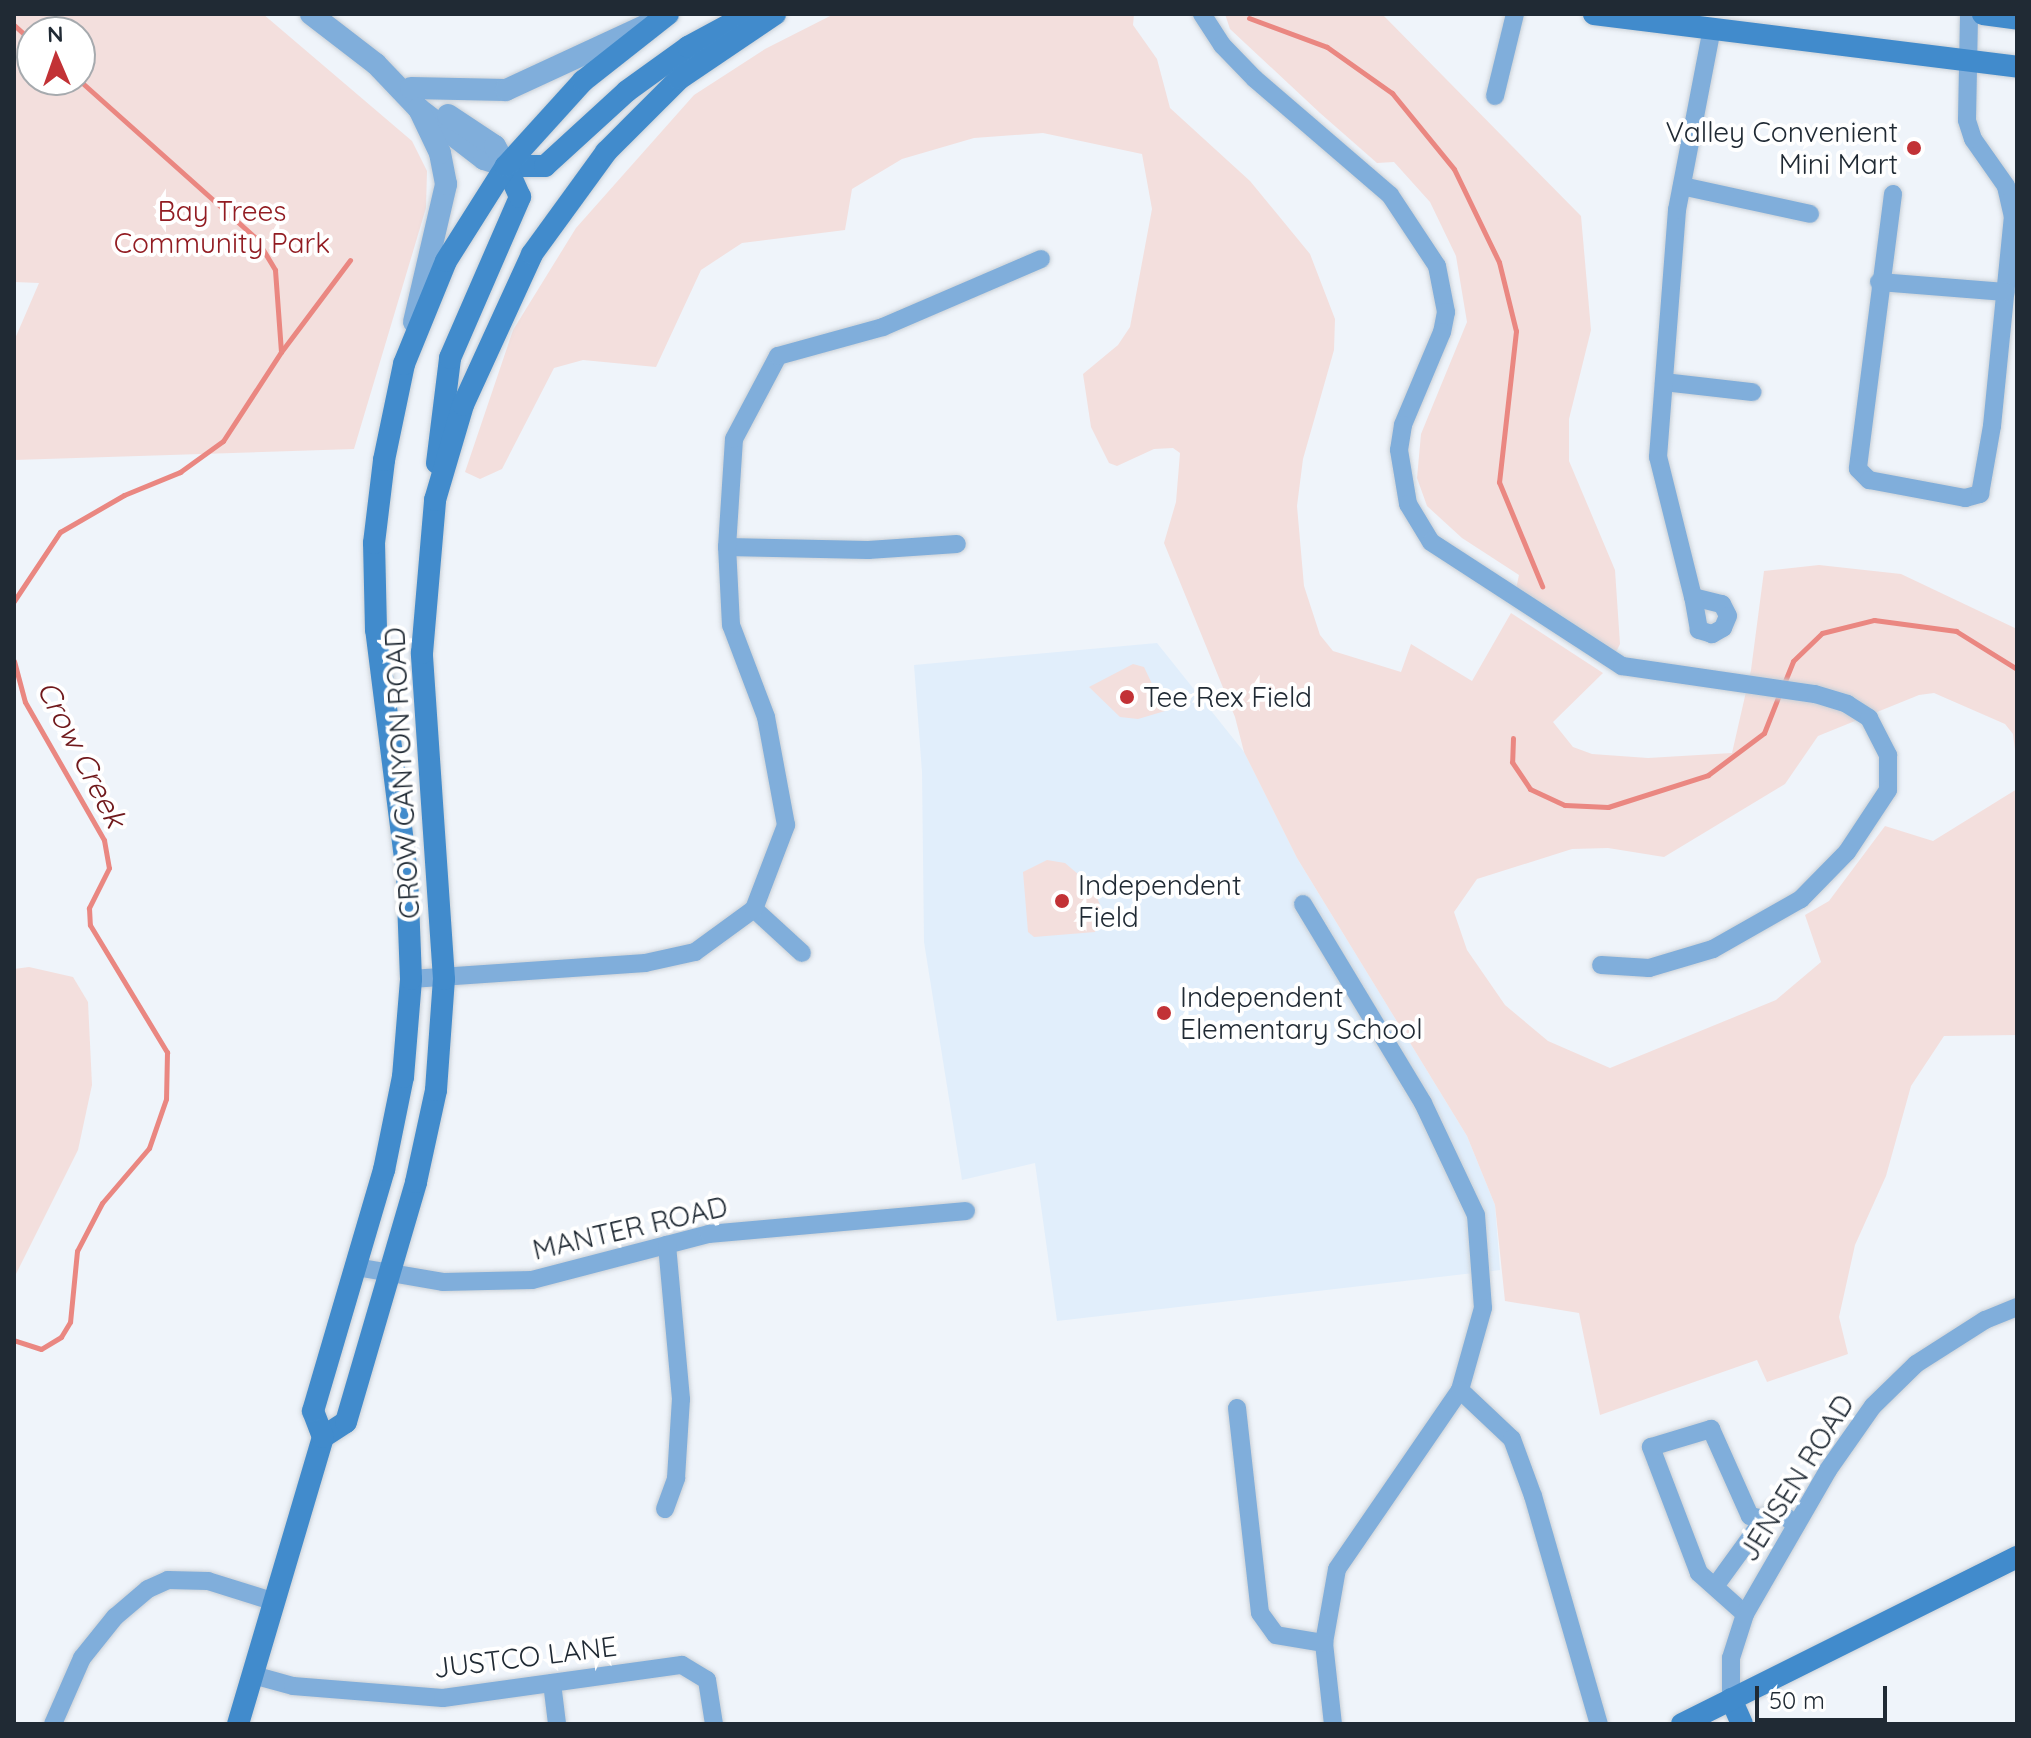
<!DOCTYPE html>
<style>
body{margin:0}
#map{position:relative;width:2031px;height:1738px;overflow:hidden;background:#eff4fa;font-family:Quicksand,sans-serif}
div>[style]{position:absolute}
[style*='--x']{left:calc(var(--x)*1px);top:calc(var(--y)*1px);width:calc(var(--w)*1px);rotate:calc(var(--a)*1deg)}
.built>*{inset:0;background:#e1eefb}
.green>*{inset:0;background:#f3dfdd}
.stream>*{height:5px;margin:-2.5px;padding:0 2.5px;transform-origin:2.5px;border-radius:2.5px;background:#ea8781}
.roads{filter:drop-shadow(0 0 2px #cad0d6) drop-shadow(0 0 2px #cad0d6)}
.minor>*{height:18px;margin:-9px;padding:0 9px;transform-origin:9px;border-radius:9px;background:#80aedb}
.tertiary>*{height:22px;margin:-11px;padding:0 11px;transform-origin:11px;border-radius:11px;background:#80aedb}
.secondary>*{height:22px;margin:-11px;padding:0 11px;transform-origin:11px;border-radius:11px;background:#418bcc}
.dots>*{width:22px;height:22px;translate:-50% -50%;box-sizing:border-box;border:4px solid #fff;border-radius:50%}
span{translate:-50% -50%;white-space:nowrap;text-align:center;line-height:1.15;-webkit-text-stroke:8px #fff;paint-order:stroke}
.poi-label{font-size:28px;color:#202a34}
.right{translate:-100% -50%;text-align:right}
.left{translate:0 -50%;text-align:left}
.park-label{font-size:28px;color:#921c22}
.street-label{font-size:28px;color:#202a34}
.water-label{font-size:30px;color:#70181b;font-style:italic}
.frame{position:absolute;inset:0;border:16px solid #202a34;pointer-events:none}
.north{position:absolute;left:16px;top:16px;width:80px;height:80px;box-sizing:border-box;background:#fff;border:2px solid #a6aaae;border-radius:50%;rotate:358deg;font-size:22px;font-weight:700;line-height:32px;text-align:center;color:#202a34}
.north::after{content:'';display:block;margin:auto;width:28px;height:36px;background:#c23236;clip-path:polygon(50% 0,100% 100%,50% 72%,0 100%)}
.scale{position:absolute;left:1755px;top:1686px;width:132px;height:36px;box-sizing:border-box;border:4px solid #202a34;border-top:0;padding-left:10px;font-size:24px;line-height:28px;white-space:nowrap;color:#202a34;-webkit-text-stroke:6px #fff;paint-order:stroke}
</style>
<div id="map">
<div class="built">
<i style="clip-path:polygon(1157px 643px,1244px 752px,1297px 858px,1467px 1136px,1495px 1205px,1500px 1270px,1057px 1321px,1035px 1163px,962px 1180px,924px 942px,922px 772px,914px 665px)"></i>
</div>
<div class="green">
<i style="clip-path:polygon(evenodd,14px 14px,263px 14px,412px 141px,427px 171px,426px 208px,354px 449px,14px 460px,14px 341px,39px 283px,14px 282px,14px 14px,80px 32px,80px 80px,32px 80px,32px 32px,80px 32px)"></i>
<i style="clip-path:polygon(834px 14px,1134px 14px,1133px 25px,1157px 59px,1170px 108px,1250px 181px,1310px 254px,1335px 319px,1334px 350px,1303px 459px,1297px 506px,1304px 586px,1320px 635px,1333px 651px,1401px 672px,1411px 644px,1472px 681px,1511px 613px,1603px 673px,1553px 722px,1573px 747px,1592px 754px,1648px 758px,1732px 753px,1751px 670px,1764px 571px,1819px 565px,1901px 574px,2017px 629px,2017px 766px,2013px 734px,2005px 724px,1934px 693px,1919px 695px,1818px 736px,1785px 784px,1664px 857px,1608px 848px,1572px 849px,1477px 879px,1454px 912px,1467px 950px,1505px 1005px,1548px 1041px,1610px 1068px,1776px 1000px,1821px 962px,1805px 915px,1829px 901px,1885px 826px,1933px 841px,2017px 789px,2017px 1035px,1944px 1036px,1911px 1086px,1886px 1176px,1855px 1245px,1839px 1317px,1848px 1354px,1767px 1382px,1757px 1360px,1600px 1415px,1579px 1313px,1505px 1301px,1495px 1205px,1467px 1136px,1297px 858px,1244px 752px,1235px 717px,1164px 543px,1176px 502px,1180px 453px,1173px 448px,1154px 449px,1117px 466px,1109px 463px,1091px 427px,1083px 374px,1118px 345px,1130px 327px,1152px 209px,1142px 154px,1043px 133px,974px 138px,902px 159px,852px 189px,845px 230px,742px 243px,701px 270px,656px 367px,583px 360px,554px 368px,502px 469px,480px 479px,465px 472px,513px 330px,576px 228px,694px 95px,765px 49px)"></i>
<i style="clip-path:polygon(1225px 14px,1382px 14px,1581px 216px,1591px 330px,1569px 419px,1569px 461px,1615px 570px,1620px 644px,1616px 652px,1516px 589px,1519px 575px,1462px 538px,1427px 506px,1417px 478px,1421px 434px,1467px 322px,1456px 256px,1430px 202px,1394px 162px,1377px 163px,1320px 113px,1230px 29px)"></i>
<i style="clip-path:polygon(1133px 664px,1144px 667px,1165px 711px,1138px 719px,1120px 717px,1089px 687px)"></i>
<i style="clip-path:polygon(1047px 860px,1065px 863px,1092px 886px,1101px 907px,1095px 932px,1034px 937px,1028px 932px,1023px 872px)"></i>
<i style="clip-path:polygon(29px 967px,73px 977px,88px 1002px,92px 1085px,78px 1150px,14px 1278px,14px 969px)"></i>
</div>
<div class="stream">
<i style="--x:1249;--y:18;--w:83;--a:20.4"></i>
<i style="--x:1327;--y:47;--w:80;--a:35.3"></i>
<i style="--x:1392;--y:93;--w:98;--a:50.8"></i>
<i style="--x:1454;--y:169;--w:103;--a:64.2"></i>
<i style="--x:1499;--y:262;--w:71;--a:76.2"></i>
<i style="--x:1516;--y:331;--w:152;--a:96.4"></i>
<i style="--x:1499;--y:482;--w:113;--a:67.5"></i>
<i style="--x:14;--y:25;--w:24;--a:42"></i>
<i style="--x:79;--y:80;--w:237;--a:41.8"></i>
<i style="--x:256;--y:238;--w:37;--a:59"></i>
<i style="--x:275;--y:270;--w:82;--a:85.8"></i>
<i style="--x:14;--y:601;--w:83;--a:-56.3"></i>
<i style="--x:60;--y:532;--w:74;--a:-30"></i>
<i style="--x:124;--y:495;--w:61;--a:-22.3"></i>
<i style="--x:180;--y:472;--w:53;--a:-35.8"></i>
<i style="--x:223;--y:441;--w:106;--a:-56.9"></i>
<i style="--x:281;--y:352;--w:115;--a:-53.1"></i>
<i style="--x:14;--y:661;--w:42;--a:75"></i>
<i style="--x:25;--y:702;--w:159;--a:60.2"></i>
<i style="--x:104;--y:840;--w:28;--a:80"></i>
<i style="--x:109;--y:868;--w:45;--a:116.6"></i>
<i style="--x:89;--y:908;--w:17;--a:87"></i>
<i style="--x:90;--y:925;--w:149;--a:58.8"></i>
<i style="--x:167;--y:1052;--w:47;--a:91.2"></i>
<i style="--x:166;--y:1099;--w:52;--a:109.1"></i>
<i style="--x:149;--y:1148;--w:72;--a:130.5"></i>
<i style="--x:102;--y:1203;--w:54;--a:117.5"></i>
<i style="--x:77;--y:1251;--w:71;--a:95.6"></i>
<i style="--x:70;--y:1322;--w:17;--a:121"></i>
<i style="--x:61;--y:1337;--w:23;--a:149"></i>
<i style="--x:41;--y:1349;--w:28;--a:-162"></i>
<i style="--x:1783;--y:686;--w:27;--a:-68"></i>
<i style="--x:1793;--y:661;--w:40;--a:-44"></i>
<i style="--x:1822;--y:633;--w:54;--a:-14"></i>
<i style="--x:1874;--y:620;--w:83;--a:7.6"></i>
<i style="--x:1956;--y:631;--w:72;--a:31.9"></i>
<i style="--x:1513;--y:738;--w:24;--a:92"></i>
<i style="--x:1512;--y:762;--w:32;--a:56"></i>
<i style="--x:1530;--y:789;--w:38;--a:25"></i>
<i style="--x:1565;--y:805;--w:43;--a:2.7"></i>
<i style="--x:1608;--y:807;--w:105;--a:-17.7"></i>
<i style="--x:1708;--y:775;--w:70;--a:-36.9"></i>
<i style="--x:1764;--y:733;--w:41;--a:-68.5"></i>
</div>
<div class="roads">
<div class="minor">
<i style="--x:1202;--y:14;--w:37;--a:57"></i>
<i style="--x:1222;--y:45;--w:47;--a:45.9"></i>
<i style="--x:1255;--y:79;--w:178;--a:40.7"></i>
<i style="--x:1390;--y:195;--w:85;--a:56.5"></i>
<i style="--x:1437;--y:266;--w:47;--a:78.9"></i>
<i style="--x:1446;--y:312;--w:20;--a:101"></i>
<i style="--x:1442;--y:332;--w:101;--a:112.8"></i>
<i style="--x:1403;--y:425;--w:25;--a:99"></i>
<i style="--x:1399;--y:450;--w:55;--a:80.5"></i>
<i style="--x:1408;--y:504;--w:44;--a:58.8"></i>
<i style="--x:1431;--y:542;--w:228;--a:33"></i>
<i style="--x:1622;--y:666;--w:195;--a:8.3"></i>
<i style="--x:1815;--y:694;--w:34;--a:17"></i>
<i style="--x:1847;--y:704;--w:26;--a:32"></i>
<i style="--x:1869;--y:718;--w:42;--a:62.8"></i>
<i style="--x:1888;--y:755;--w:35;--a:90"></i>
<i style="--x:1888;--y:790;--w:74;--a:123.5"></i>
<i style="--x:1847;--y:852;--w:66;--a:134.4"></i>
<i style="--x:1801;--y:899;--w:101;--a:150.4"></i>
<i style="--x:1713;--y:949;--w:67;--a:163.5"></i>
<i style="--x:1649;--y:968;--w:48;--a:-176.4"></i>
<i style="--x:1495;--y:96;--w:84;--a:-76.3"></i>
<i style="--x:1682;--y:186;--w:131;--a:12.3"></i>
<i style="--x:1893;--y:194;--w:277;--a:97.3"></i>
<i style="--x:1858;--y:469;--w:16;--a:45"></i>
<i style="--x:1869;--y:480;--w:98;--a:10.6"></i>
<i style="--x:1965;--y:498;--w:16;--a:-15"></i>
<i style="--x:1980;--y:494;--w:69;--a:-80"></i>
<i style="--x:1992;--y:426;--w:210;--a:-84.3"></i>
<i style="--x:2013;--y:217;--w:32;--a:-103"></i>
<i style="--x:2006;--y:186;--w:57;--a:-125.1"></i>
<i style="--x:1973;--y:139;--w:20;--a:-108"></i>
<i style="--x:1967;--y:120;--w:106;--a:-88.9"></i>
<i style="--x:1879;--y:282;--w:127;--a:4.5"></i>
<i style="--x:1664;--y:382;--w:89;--a:6.5"></i>
<i style="--x:727;--y:547;--w:141;--a:1.2"></i>
<i style="--x:868;--y:550;--w:89;--a:-3.9"></i>
<i style="--x:1693;--y:597;--w:144;--a:-104"></i>
<i style="--x:1658;--y:457;--w:248;--a:-85.6"></i>
<i style="--x:1677;--y:210;--w:184;--a:-79.1"></i>
<i style="--x:1693;--y:597;--w:30;--a:14"></i>
<i style="--x:1722;--y:604;--w:13;--a:63"></i>
<i style="--x:1728;--y:616;--w:13;--a:113"></i>
<i style="--x:1723;--y:628;--w:13;--a:151"></i>
<i style="--x:1712;--y:634;--w:14;--a:-163"></i>
<i style="--x:1699;--y:630;--w:34;--a:-100"></i>
<i style="--x:1303;--y:904;--w:232;--a:58.9"></i>
<i style="--x:1423;--y:1103;--w:124;--a:64.7"></i>
<i style="--x:1476;--y:1215;--w:93;--a:85.7"></i>
<i style="--x:1483;--y:1308;--w:85;--a:105.7"></i>
<i style="--x:1460;--y:1390;--w:217;--a:124.5"></i>
<i style="--x:1337;--y:1569;--w:75;--a:100"></i>
<i style="--x:1324;--y:1643;--w:81;--a:83.7"></i>
<i style="--x:754;--y:909;--w:65;--a:42.5"></i>
<i style="--x:411;--y:979;--w:235;--a:-3.9"></i>
<i style="--x:645;--y:963;--w:51;--a:-12.4"></i>
<i style="--x:695;--y:952;--w:73;--a:-36.1"></i>
<i style="--x:754;--y:909;--w:90;--a:-69.1"></i>
<i style="--x:786;--y:825;--w:110;--a:-100.5"></i>
<i style="--x:766;--y:717;--w:98;--a:-110.8"></i>
<i style="--x:731;--y:625;--w:78;--a:-92.9"></i>
<i style="--x:727;--y:547;--w:108;--a:-86.3"></i>
<i style="--x:734;--y:439;--w:94;--a:-62.1"></i>
<i style="--x:778;--y:356;--w:109;--a:-15.4"></i>
<i style="--x:883;--y:327;--w:172;--a:-23.3"></i>
<i style="--x:356;--y:1267;--w:88;--a:9.8"></i>
<i style="--x:443;--y:1282;--w:89;--a:-1.3"></i>
<i style="--x:532;--y:1280;--w:183;--a:-14.6"></i>
<i style="--x:709;--y:1234;--w:258;--a:-5.1"></i>
<i style="--x:1460;--y:1390;--w:71;--a:43.3"></i>
<i style="--x:1512;--y:1439;--w:61;--a:69.8"></i>
<i style="--x:1533;--y:1496;--w:237;--a:73.9"></i>
<i style="--x:1237;--y:1408;--w:206;--a:83.6"></i>
<i style="--x:1260;--y:1613;--w:27;--a:54"></i>
<i style="--x:1276;--y:1635;--w:49;--a:9.5"></i>
<i style="--x:665;--y:1509;--w:33;--a:-70"></i>
<i style="--x:676;--y:1478;--w:79;--a:-86.4"></i>
<i style="--x:681;--y:1399;--w:155;--a:-95.2"></i>
<i style="--x:1716;--y:1585;--w:82;--a:-54"></i>
<i style="--x:1745;--y:1614;--w:62;--a:-138.3"></i>
<i style="--x:1699;--y:1573;--w:135;--a:-110.9"></i>
<i style="--x:1651;--y:1447;--w:63;--a:-16.7"></i>
<i style="--x:1711;--y:1429;--w:95;--a:65.9"></i>
<i style="--x:1750;--y:1516;--w:14;--a:12"></i>
<i style="--x:1764;--y:1519;--w:16;--a:-45"></i>
<i style="--x:1775;--y:1508;--w:27;--a:39"></i>
<i style="--x:253;--y:1675;--w:41;--a:15.4"></i>
<i style="--x:293;--y:1686;--w:150;--a:4.6"></i>
<i style="--x:443;--y:1698;--w:241;--a:-7.9"></i>
<i style="--x:682;--y:1665;--w:29;--a:31"></i>
<i style="--x:707;--y:1680;--w:45;--a:81"></i>
<i style="--x:552;--y:1683;--w:41;--a:83"></i>
<i style="--x:1731;--y:1699;--w:41;--a:-90"></i>
<i style="--x:1731;--y:1658;--w:46;--a:-72.3"></i>
<i style="--x:1745;--y:1614;--w:166;--a:-60"></i>
<i style="--x:1828;--y:1470;--w:78;--a:-54.9"></i>
<i style="--x:1873;--y:1406;--w:60;--a:-44.3"></i>
<i style="--x:1916;--y:1364;--w:82;--a:-32.5"></i>
<i style="--x:1985;--y:1320;--w:35;--a:-22"></i>
<i style="--x:53;--y:1724;--w:72;--a:-66.3"></i>
<i style="--x:82;--y:1658;--w:53;--a:-51.2"></i>
<i style="--x:115;--y:1617;--w:43;--a:-40.3"></i>
<i style="--x:148;--y:1589;--w:22;--a:-24"></i>
<i style="--x:168;--y:1580;--w:40;--a:1.4"></i>
<i style="--x:208;--y:1581;--w:70;--a:17.4"></i>
</div>
<div class="tertiary">
<i style="--x:311;--y:14;--w:82;--a:37.6"></i>
<i style="--x:376;--y:64;--w:62;--a:46.3"></i>
<i style="--x:419;--y:109;--w:82;--a:37.6"></i>
<i style="--x:484;--y:159;--w:23;--a:18"></i>
<i style="--x:411;--y:88;--w:95;--a:1.2"></i>
<i style="--x:506;--y:90;--w:160;--a:-24.8"></i>
<i style="--x:448;--y:115;--w:56;--a:33.4"></i>
<i style="--x:495;--y:146;--w:23;--a:61"></i>
<i style="--x:414;--y:322;--w:142;--a:-76.9"></i>
<i style="--x:446;--y:184;--w:32;--a:-101"></i>
<i style="--x:440;--y:153;--w:49;--a:-115.5"></i>
</div>
<div class="secondary">
<i style="--x:1594;--y:14;--w:426;--a:7.1"></i>
<i style="--x:1983;--y:14;--w:34;--a:8"></i>
<i style="--x:506;--y:166;--w:39;--a:0"></i>
<i style="--x:545;--y:166;--w:111;--a:-42.4"></i>
<i style="--x:627;--y:91;--w:75;--a:-35.8"></i>
<i style="--x:688;--y:47;--w:69;--a:-28.4"></i>
<i style="--x:437;--y:463;--w:106;--a:-82.9"></i>
<i style="--x:450;--y:358;--w:176;--a:-66.5"></i>
<i style="--x:520;--y:197;--w:34;--a:-114"></i>
<i style="--x:323;--y:1437;--w:27;--a:-33"></i>
<i style="--x:346;--y:1422;--w:250;--a:-73.7"></i>
<i style="--x:416;--y:1182;--w:94;--a:-77.7"></i>
<i style="--x:436;--y:1090;--w:111;--a:-85.9"></i>
<i style="--x:444;--y:979;--w:327;--a:-93.9"></i>
<i style="--x:422;--y:653;--w:154;--a:-85.1"></i>
<i style="--x:435;--y:500;--w:99;--a:-73.6"></i>
<i style="--x:463;--y:405;--w:166;--a:-65.4"></i>
<i style="--x:532;--y:254;--w:126;--a:-54"></i>
<i style="--x:606;--y:152;--w:103;--a:-45"></i>
<i style="--x:679;--y:79;--w:116;--a:-34.1"></i>
<i style="--x:1731;--y:1699;--w:27;--a:66"></i>
<i style="--x:238;--y:1724;--w:299;--a:-73.5"></i>
<i style="--x:323;--y:1437;--w:28;--a:-111"></i>
<i style="--x:313;--y:1411;--w:251;--a:-73.6"></i>
<i style="--x:384;--y:1170;--w:95;--a:-78.5"></i>
<i style="--x:403;--y:1077;--w:98;--a:-85.3"></i>
<i style="--x:411;--y:979;--w:105;--a:-92.2"></i>
<i style="--x:407;--y:874;--w:246;--a:-97.2"></i>
<i style="--x:376;--y:630;--w:87;--a:-91.3"></i>
<i style="--x:374;--y:543;--w:84;--a:-83.1"></i>
<i style="--x:384;--y:460;--w:98;--a:-78.2"></i>
<i style="--x:404;--y:364;--w:111;--a:-67.8"></i>
<i style="--x:446;--y:261;--w:112;--a:-57.7"></i>
<i style="--x:506;--y:166;--w:115;--a:-47.8"></i>
<i style="--x:583;--y:81;--w:108;--a:-38.2"></i>
<i style="--x:1682;--y:1724;--w:374;--a:-26.5"></i>
</div>
</div>
<div class="dots">
<i style="left:1914px;top:148px;background:#c23236"></i>
<i style="left:1127px;top:697px;background:#c23236"></i>
<i style="left:1062px;top:901px;background:#c23236"></i>
<i style="left:1164px;top:1013px;background:#c23236"></i>
</div>
<div class="poi-label">
<span class="right" style="left:1898px;top:148px">Valley Convenient<br>Mini Mart</span>
<span class="left" style="left:1143px;top:697px">Tee Rex Field</span>
<span class="left" style="left:1078px;top:901px">Independent<br>Field</span>
<span class="left" style="left:1180px;top:1013px">Independent<br>Elementary School</span>
</div>
<div class="park-label">
<span style="left:222px;top:227px">Bay Trees<br>Community Park</span>
</div>
<div class="street-label">
<span style="left:402px;top:773px;rotate:-93deg">CROW CANYON ROAD</span>
<span style="left:630px;top:1228px;rotate:-13deg">MANTER ROAD</span>
<span style="left:1796px;top:1478px;rotate:-58deg">JENSEN ROAD</span>
<span style="left:525px;top:1657px;rotate:-7deg">JUSTCO LANE</span>
</div>
<div class="water-label">
<span style="left:82px;top:754px;rotate:63deg">Crow Creek</span>
</div>
<div class="frame"></div>
<div class="north">N</div>
<div class="scale">50 m</div>
</div>
